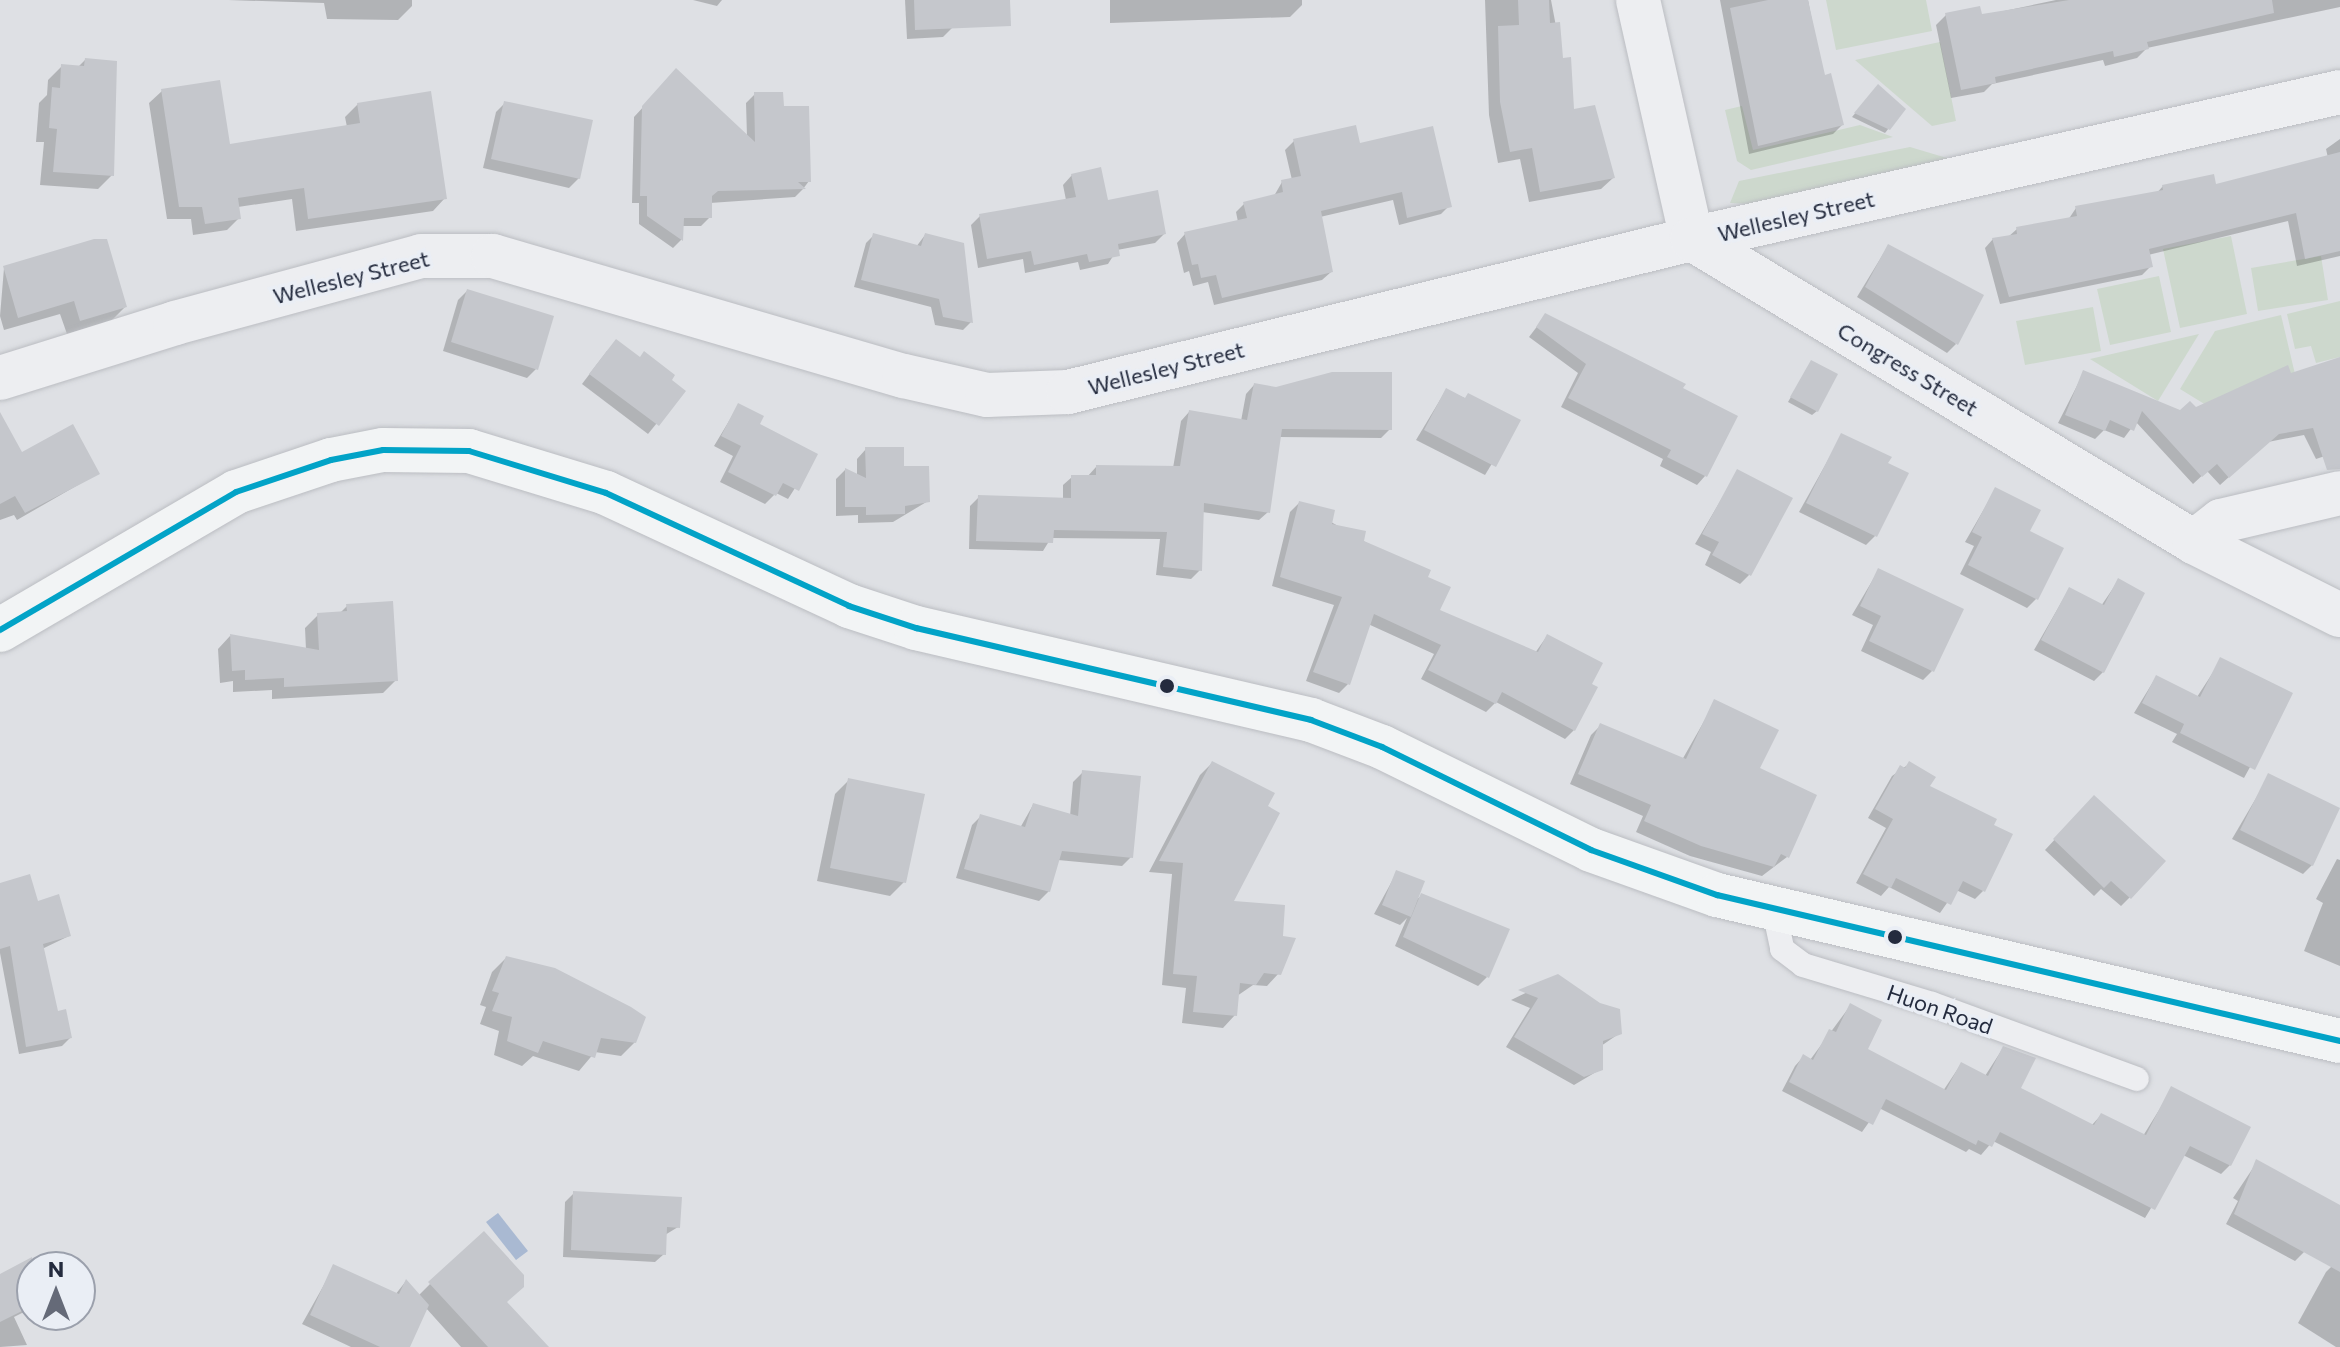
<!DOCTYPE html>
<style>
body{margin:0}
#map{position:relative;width:2340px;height:1347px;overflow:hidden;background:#dee0e4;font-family:Commissioner,sans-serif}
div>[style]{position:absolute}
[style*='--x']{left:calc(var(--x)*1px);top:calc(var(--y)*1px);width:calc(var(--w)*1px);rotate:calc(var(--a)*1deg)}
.green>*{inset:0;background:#cdd8cd}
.water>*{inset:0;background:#a9b9d2}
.shadow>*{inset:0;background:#0003}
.building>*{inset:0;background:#c5c7cc}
.roads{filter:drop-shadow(0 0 2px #bbbdc2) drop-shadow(0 0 2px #bbbdc2)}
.lane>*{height:24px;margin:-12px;padding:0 12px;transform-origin:12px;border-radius:12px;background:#edeef1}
.street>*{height:44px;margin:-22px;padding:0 22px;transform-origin:22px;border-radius:22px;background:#edeef1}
.primary>*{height:44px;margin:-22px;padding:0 22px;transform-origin:22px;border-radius:22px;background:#f2f4f5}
.bus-1>*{height:6px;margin:-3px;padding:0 3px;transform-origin:3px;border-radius:3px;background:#02a3c7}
.dots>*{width:22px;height:22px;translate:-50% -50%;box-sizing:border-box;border:4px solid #eaeef5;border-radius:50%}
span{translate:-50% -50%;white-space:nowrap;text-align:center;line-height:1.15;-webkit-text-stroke:7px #eaeef5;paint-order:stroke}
.street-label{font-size:22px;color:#242b3e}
.north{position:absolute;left:16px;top:1251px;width:80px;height:80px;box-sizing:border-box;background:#eaeef5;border:2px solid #9ba0ac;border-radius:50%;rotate:0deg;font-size:22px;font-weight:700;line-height:32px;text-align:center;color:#242b3e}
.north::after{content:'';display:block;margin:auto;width:28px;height:36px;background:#656a78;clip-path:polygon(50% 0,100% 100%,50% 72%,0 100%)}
</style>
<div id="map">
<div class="green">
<i style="clip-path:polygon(1826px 0,1926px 0,1932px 31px,1836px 50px)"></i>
<i style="clip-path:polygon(1940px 42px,1956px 121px,1932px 126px,1855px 60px)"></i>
<i style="clip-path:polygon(1742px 106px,1753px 150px,1860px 125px,1893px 137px,1751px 170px,1737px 161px,1725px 110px)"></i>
<i style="clip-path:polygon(1910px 147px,1957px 161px,1768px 205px,1730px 203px,1739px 181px)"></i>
<i style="clip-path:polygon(2231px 236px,2247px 314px,2180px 328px,2163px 249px)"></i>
<i style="clip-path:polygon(2321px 256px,2328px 300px,2258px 311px,2251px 268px)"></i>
<i style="clip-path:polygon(2159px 276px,2171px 332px,2110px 345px,2097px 289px)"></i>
<i style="clip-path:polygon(2340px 301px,2340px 357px,2316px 363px,2311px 346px,2295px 349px,2287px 314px)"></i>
<i style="clip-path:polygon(2093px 307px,2101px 351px,2025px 365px,2016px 321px)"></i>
<i style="clip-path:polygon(2281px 315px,2299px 391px,2232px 421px,2180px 389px,2215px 331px)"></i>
<i style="clip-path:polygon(2199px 334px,2158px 401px,2090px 359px)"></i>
</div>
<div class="water">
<i style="clip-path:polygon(498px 1213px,528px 1251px,516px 1260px,486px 1222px)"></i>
</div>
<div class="shadow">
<i style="clip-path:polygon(228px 0,412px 0,412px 6px,398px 20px,327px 19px,324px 3px)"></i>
<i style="clip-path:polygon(693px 0,722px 0,717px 6px)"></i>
<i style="clip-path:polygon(905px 0,951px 0,952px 28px,943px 37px,907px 39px)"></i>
<i style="clip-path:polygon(1110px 0,1302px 0,1302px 5px,1290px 17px,1110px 23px)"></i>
<i style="clip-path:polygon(1485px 0,1551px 0,1572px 111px,1613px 178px,1601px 189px,1529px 202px,1520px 159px,1498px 163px,1489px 115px)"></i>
<i style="clip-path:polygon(1720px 0,1808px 0,1823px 78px,1842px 125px,1833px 134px,1749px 154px)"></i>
<i style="clip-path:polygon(2056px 0,2340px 0,2340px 7px,2147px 48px,2137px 58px,2105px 66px,2103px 60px,1992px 84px,1984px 92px,1951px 98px,1936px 25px,1946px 15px,1980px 16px)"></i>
<i style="clip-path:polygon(85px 60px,112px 175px,98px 189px,40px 185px,44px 142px,36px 142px,39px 103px,47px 95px,48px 80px,62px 66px,78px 67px)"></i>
<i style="clip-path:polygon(668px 80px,747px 137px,746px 103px,755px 94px,782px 108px,809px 181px,803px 189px,795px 197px,710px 203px,710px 217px,701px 226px,682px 226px,681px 240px,673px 248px,639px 224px,639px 203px,632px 203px,634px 117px)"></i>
<i style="clip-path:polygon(162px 91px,228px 146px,347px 127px,345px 117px,358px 104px,445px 198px,433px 211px,296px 231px,292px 199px,238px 207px,239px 218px,227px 230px,193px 235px,191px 219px,167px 219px,149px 103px)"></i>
<i style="clip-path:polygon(1874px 91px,1889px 128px,1885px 133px,1852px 117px)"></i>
<i style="clip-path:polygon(505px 103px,579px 178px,569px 188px,483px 168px,496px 112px)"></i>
<i style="clip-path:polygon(2340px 139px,2340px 256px,2297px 266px,2288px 221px,2148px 255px,2151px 266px,2142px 275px,2000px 304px,1985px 248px,1993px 239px,2008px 237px,2017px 229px,2068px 220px,2076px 208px,2156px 194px,2163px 186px,2215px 187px,2328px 158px,2326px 149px)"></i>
<i style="clip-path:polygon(1294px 141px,1359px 145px,1449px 206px,1441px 214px,1399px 225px,1393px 200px,1320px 217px,1331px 272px,1322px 280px,1214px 305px,1208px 282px,1193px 286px,1189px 271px,1184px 273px,1177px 243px,1185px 234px,1238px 222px,1236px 212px,1244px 204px,1274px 196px,1282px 182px,1292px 180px,1285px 150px)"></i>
<i style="clip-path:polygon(1072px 175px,1106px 202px,1164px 234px,1155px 243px,1117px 250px,1108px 264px,1080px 270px,1078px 262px,1025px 273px,1023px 259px,978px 268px,971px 225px,980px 216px,1066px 200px,1063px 185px)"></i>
<i style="clip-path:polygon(874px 235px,916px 247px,925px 235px,971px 322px,963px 330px,935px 325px,931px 307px,854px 287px,866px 243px)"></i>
<i style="clip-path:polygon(1888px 246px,1956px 344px,1947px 353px,1857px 297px)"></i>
<i style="clip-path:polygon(4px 268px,125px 307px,111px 321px,67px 334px,60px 314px,4px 330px,0 316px)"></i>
<i style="clip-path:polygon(467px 291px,536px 369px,527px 378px,443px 351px,458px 300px)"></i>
<i style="clip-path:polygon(1545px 316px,1681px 389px,1705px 476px,1697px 485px,1660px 466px,1663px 459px,1561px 407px,1578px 373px,1529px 337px)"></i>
<i style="clip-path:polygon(607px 351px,639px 359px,683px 391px,648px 434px,582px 384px)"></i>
<i style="clip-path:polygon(2340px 359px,2340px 451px,2316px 459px,2304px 435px,2268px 442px,2220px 485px,2207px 471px,2193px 484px,2136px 422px,2124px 438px,2104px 430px,2095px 439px,2058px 423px,2084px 372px,2180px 413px)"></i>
<i style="clip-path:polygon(1811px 362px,1817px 411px,1812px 415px,1788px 402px)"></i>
<i style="clip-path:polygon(1254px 385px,1390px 429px,1381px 438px,1279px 437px,1268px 512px,1259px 520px,1202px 512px,1200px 570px,1191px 579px,1156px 575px,1160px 539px,1051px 538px,1043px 551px,969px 549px,970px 506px,979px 497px,1063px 499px,1063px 485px,1072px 477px,1087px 477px,1096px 467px,1173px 468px,1181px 421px,1189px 412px,1241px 421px,1246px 394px)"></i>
<i style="clip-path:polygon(1446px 390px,1518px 421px,1485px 475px,1416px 440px)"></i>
<i style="clip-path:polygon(738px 406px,758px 425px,816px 455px,788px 499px,776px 493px,765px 504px,720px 482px,733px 456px,714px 446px)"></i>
<i style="clip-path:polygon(1842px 435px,1886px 464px,1875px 536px,1866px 545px,1799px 512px)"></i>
<i style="clip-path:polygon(866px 449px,902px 468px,928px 501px,893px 522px,858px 523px,858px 515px,836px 516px,836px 479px,845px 470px,857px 476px,857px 459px)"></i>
<i style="clip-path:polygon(0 451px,21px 454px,97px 474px,17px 520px,14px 515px,0 520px)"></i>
<i style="clip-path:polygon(1738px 471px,1749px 575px,1740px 584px,1705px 565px,1711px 552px,1695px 544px)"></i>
<i style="clip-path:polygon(1995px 490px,2028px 532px,2036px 599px,2027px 608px,1960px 574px,1974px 546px,1965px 542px)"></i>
<i style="clip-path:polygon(1299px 503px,1426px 578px,1438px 611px,1535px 653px,1547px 636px,1589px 685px,1574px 730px,1565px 739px,1496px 702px,1486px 712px,1421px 679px,1434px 654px,1368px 624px,1348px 684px,1339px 693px,1306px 681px,1334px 605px,1272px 586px,1290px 512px)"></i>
<i style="clip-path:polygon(1878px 571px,1932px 671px,1923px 680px,1861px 651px,1873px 625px,1852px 615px)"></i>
<i style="clip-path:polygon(2118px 581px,2103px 672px,2094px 681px,2034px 650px,2069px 589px,2101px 606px)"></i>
<i style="clip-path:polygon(347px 606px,396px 680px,383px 693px,272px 699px,272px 690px,233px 692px,233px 681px,220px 683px,218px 649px,230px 636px,306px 650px,305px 628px,318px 615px,339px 614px)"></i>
<i style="clip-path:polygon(2221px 660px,2290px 694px,2244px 778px,2172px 742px,2177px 734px,2134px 713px,2156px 677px,2197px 697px)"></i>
<i style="clip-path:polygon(1715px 702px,1758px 769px,1787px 857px,1762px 876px,1690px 856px,1636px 832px,1643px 816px,1570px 784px,1591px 735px,1601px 725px,1682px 760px)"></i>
<i style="clip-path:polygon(1212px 763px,1231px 902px,1279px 973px,1267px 986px,1253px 985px,1237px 996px,1235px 1015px,1223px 1028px,1182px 1023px,1186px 988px,1162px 985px,1172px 874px,1149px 872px,1200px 775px)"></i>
<i style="clip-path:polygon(1909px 764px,1928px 787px,1983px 891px,1975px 899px,1956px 890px,1940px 913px,1889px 887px,1881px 896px,1856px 883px,1886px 828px,1868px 818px,1892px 776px)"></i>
<i style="clip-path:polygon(1083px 772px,1131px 857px,1122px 866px,1058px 860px,1049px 891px,1039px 901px,956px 878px,972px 825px,981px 816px,1020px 828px,1033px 805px,1070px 816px,1073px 782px)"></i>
<i style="clip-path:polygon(2269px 776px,2312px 865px,2303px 874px,2232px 839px)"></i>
<i style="clip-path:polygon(849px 780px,904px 882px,890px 896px,817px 881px,835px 794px)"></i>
<i style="clip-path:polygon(2085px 807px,2130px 897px,2121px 906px,2101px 889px,2094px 896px,2045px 850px)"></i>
<i style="clip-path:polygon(2337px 859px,2340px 860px,2340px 966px,2304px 951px,2323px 903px,2316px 899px)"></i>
<i style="clip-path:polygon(1397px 872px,1414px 902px,1422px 895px,1487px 977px,1478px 986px,1395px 946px,1407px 918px,1400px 925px,1374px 914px)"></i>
<i style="clip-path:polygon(0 885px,36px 903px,69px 936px,42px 949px,56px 1013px,70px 1038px,62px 1046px,19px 1054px,0 953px)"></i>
<i style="clip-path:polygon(506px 958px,635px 1042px,621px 1056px,595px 1052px,579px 1071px,533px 1056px,522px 1066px,494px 1055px,499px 1031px,480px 1024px,486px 1007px,480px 1005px,492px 972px)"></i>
<i style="clip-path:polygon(1558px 977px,1620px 1033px,1601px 1046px,1601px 1069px,1574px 1085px,1506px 1047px,1530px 1008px,1511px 1000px)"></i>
<i style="clip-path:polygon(1850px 1006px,1865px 1050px,1943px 1091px,1961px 1064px,1985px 1076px,2003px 1048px,2018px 1089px,2091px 1126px,2101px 1115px,2143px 1136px,2172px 1089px,2230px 1165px,2221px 1174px,2183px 1155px,2145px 1218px,1993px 1141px,1981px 1155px,1969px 1149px,1966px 1152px,1879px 1108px,1862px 1132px,1782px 1091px,1795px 1066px,1803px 1057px,1810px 1060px)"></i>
<i style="clip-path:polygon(2257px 1162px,2304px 1252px,2295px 1261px,2226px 1224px,2238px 1201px,2233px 1198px)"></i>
<i style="clip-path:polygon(574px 1193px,678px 1227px,665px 1235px,664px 1254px,655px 1262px,563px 1257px,565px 1202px)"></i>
<i style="clip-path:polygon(2340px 1258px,2340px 1347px,2336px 1347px,2298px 1323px,2326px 1272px)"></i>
<i style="clip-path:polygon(334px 1267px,395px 1295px,406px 1281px,418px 1296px,430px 1284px,505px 1302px,520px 1347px,461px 1347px,426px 1308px,408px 1347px,351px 1347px,302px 1324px)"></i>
<i style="clip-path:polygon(32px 1270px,32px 1308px,14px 1317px,27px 1345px,0 1347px,0 1276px)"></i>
</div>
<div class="building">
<i style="clip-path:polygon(914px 0,1010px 0,1011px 26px,915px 30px)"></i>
<i style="clip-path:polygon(1518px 0,1549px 0,1550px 23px,1560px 22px,1563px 58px,1571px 57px,1574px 109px,1595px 105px,1615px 178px,1540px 192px,1532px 148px,1510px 152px,1500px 102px,1498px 26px,1519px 25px)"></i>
<i style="clip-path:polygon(1768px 0,1808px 0,1825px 75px,1831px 73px,1844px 125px,1758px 146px,1730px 8px)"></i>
<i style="clip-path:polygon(2069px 0,2272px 0,2274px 13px,2147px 42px,2149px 49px,2114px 57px,2113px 51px,1995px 77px,1996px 83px,1961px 90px,1945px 13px,1980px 6px,1982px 14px)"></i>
<i style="clip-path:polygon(85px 58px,117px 61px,114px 176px,53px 172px,57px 129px,49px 128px,52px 87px,60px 88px,61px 64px,84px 66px)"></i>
<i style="clip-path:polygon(676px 68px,755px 142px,754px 92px,783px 92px,784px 106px,809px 106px,811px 182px,798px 182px,806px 189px,718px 191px,712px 196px,712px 218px,684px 218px,683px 241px,647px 216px,647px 196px,640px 196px,642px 106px)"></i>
<i style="clip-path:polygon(220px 80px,230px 144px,360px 123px,357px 103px,431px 91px,447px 199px,308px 219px,304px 188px,238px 198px,241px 219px,205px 224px,202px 207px,179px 207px,161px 89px)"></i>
<i style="clip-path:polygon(1878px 84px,1906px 109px,1890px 130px,1854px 113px)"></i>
<i style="clip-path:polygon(504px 101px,593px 120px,580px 179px,491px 159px)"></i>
<i style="clip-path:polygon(1356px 125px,1360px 143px,1433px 126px,1452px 207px,1407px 218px,1402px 192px,1321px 211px,1333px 272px,1222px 298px,1216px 275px,1201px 278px,1198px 264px,1192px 265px,1184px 232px,1247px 218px,1243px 202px,1283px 192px,1281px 180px,1301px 176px,1293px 139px)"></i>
<i style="clip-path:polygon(2340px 152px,2340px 251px,2305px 259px,2296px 213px,2149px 249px,2153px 267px,2009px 297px,1992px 238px,2017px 234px,2016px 227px,2077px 216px,2075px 206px,2163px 190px,2162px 185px,2214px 174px,2216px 184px)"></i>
<i style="clip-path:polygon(1101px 167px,1108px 200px,1158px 190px,1166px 234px,1118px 244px,1120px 256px,1089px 262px,1087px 254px,1034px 265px,1031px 251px,987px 259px,979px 214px,1076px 197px,1071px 174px)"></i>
<i style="clip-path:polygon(873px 233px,921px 246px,925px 233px,964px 243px,973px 323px,943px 317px,939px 299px,861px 280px)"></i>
<i style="clip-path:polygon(94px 239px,107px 239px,127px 307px,80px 321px,74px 301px,18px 318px,3px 266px)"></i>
<i style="clip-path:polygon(1888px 244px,1984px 295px,1958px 345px,1865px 287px)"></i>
<i style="clip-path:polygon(467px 289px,554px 316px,538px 370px,451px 342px)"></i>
<i style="clip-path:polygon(1545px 313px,1686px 384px,1683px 388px,1738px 416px,1707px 477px,1667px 457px,1671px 450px,1568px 398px,1586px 364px,1536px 327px)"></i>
<i style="clip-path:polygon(616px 339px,640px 357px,644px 351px,675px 375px,672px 380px,686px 391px,659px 426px,589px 374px)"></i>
<i style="clip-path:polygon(2340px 357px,2340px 469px,2327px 470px,2313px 428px,2279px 434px,2229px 478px,2217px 464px,2202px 477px,2142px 411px,2134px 431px,2110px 420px,2105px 431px,2065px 415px,2083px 370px,2180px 410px,2190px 401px,2196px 407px,2288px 365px,2291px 373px)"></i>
<i style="clip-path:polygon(1811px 360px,1838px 374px,1818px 412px,1790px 397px)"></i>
<i style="clip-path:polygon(1332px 372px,1392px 372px,1392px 430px,1282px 429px,1270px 513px,1204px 503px,1202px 571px,1163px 567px,1167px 532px,1054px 530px,1053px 543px,976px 541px,978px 495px,1071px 498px,1071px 475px,1096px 475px,1096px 465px,1180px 466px,1189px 410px,1247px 420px,1254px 383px,1276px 387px)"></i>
<i style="clip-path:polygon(1446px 388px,1465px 398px,1468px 393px,1521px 420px,1496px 467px,1424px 430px)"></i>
<i style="clip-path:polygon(738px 403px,764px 416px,760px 424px,818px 454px,799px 491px,783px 483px,776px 496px,728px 472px,741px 446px,721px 436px)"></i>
<i style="clip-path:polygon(0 412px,22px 452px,73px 424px,100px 474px,25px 513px,15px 496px,0 504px)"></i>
<i style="clip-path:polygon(1841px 433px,1892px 457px,1888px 463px,1909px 473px,1877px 537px,1806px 503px)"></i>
<i style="clip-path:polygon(865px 447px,904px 447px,904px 466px,929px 466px,930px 502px,905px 506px,905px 514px,866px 515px,866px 507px,845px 507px,845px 468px,866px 478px)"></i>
<i style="clip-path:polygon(1737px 469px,1793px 498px,1751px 576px,1712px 555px,1719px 542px,1702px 534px)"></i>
<i style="clip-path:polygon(1995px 487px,2041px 510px,2030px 531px,2064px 548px,2038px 600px,1968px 565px,1982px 537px,1972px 532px)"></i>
<i style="clip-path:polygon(1299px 501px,1335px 510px,1332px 524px,1366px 531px,1364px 541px,1431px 570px,1428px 577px,1451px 587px,1440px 610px,1538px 652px,1547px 634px,1603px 663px,1592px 684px,1598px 687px,1575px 731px,1502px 692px,1496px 704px,1428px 670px,1441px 645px,1374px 614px,1350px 685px,1313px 672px,1342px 597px,1280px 577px)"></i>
<i style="clip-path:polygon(1878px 568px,1964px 609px,1934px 672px,1869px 641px,1881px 616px,1860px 606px)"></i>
<i style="clip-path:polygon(2118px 578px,2145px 593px,2104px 673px,2041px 640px,2069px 587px,2104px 605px)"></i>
<i style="clip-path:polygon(393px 601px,398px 681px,284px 687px,284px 678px,245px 680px,245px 670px,232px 671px,230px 634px,319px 650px,317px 613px,347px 611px,346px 604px)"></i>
<i style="clip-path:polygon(2220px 657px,2293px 693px,2255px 770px,2180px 733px,2184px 724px,2142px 703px,2156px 675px,2200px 697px)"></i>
<i style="clip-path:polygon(1714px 699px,1779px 730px,1760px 768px,1817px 795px,1789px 858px,1781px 854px,1774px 867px,1701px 846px,1644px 821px,1651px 805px,1578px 774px,1600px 723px,1686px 759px)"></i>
<i style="clip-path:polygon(1212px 761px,1275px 793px,1268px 806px,1280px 813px,1234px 901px,1285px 905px,1283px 936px,1296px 938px,1281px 975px,1264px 973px,1256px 985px,1240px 983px,1237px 1016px,1193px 1012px,1197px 976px,1173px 974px,1183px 863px,1159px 861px)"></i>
<i style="clip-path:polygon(1909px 761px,1936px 777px,1930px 786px,1997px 819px,1994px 825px,2013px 834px,1985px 892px,1963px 881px,1951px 905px,1896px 878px,1891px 888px,1863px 874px,1893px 819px,1875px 809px,1900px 765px,1905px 768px)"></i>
<i style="clip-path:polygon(1082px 770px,1141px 776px,1133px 858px,1062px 851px,1050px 892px,964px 869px,980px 814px,1025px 827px,1033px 803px,1078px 816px)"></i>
<i style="clip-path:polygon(2268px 773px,2340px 808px,2313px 866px,2240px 830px)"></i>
<i style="clip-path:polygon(848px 778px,925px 794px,906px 883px,830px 868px)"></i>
<i style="clip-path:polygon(2094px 795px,2166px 861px,2131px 899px,2111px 881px,2104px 888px,2053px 839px)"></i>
<i style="clip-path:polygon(1396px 870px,1425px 881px,1411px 917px,1382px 905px)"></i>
<i style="clip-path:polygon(30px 874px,38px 901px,59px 894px,71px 936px,43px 944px,58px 1011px,66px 1009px,72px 1038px,26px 1047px,10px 946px,0 949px,0 883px)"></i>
<i style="clip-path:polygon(1421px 893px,1510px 929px,1489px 978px,1403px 937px)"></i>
<i style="clip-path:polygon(506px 956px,555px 968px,631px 1007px,646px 1017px,636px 1043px,601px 1038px,595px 1058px,543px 1041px,538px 1053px,507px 1041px,512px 1017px,492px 1011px,499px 993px,492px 991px)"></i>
<i style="clip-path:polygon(1558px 974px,1600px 1003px,1620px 1009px,1622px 1034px,1603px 1041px,1603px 1070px,1584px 1077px,1514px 1037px,1538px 998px,1518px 990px)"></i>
<i style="clip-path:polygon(1850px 1003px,1882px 1020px,1868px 1049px,1946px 1090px,1961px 1062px,1988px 1076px,2003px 1046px,2036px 1058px,2021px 1088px,2094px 1125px,2101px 1113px,2146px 1135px,2171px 1086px,2251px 1127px,2231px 1166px,2190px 1146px,2155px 1210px,2000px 1132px,1992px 1147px,1978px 1140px,1976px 1145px,1886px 1099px,1873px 1125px,1789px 1082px,1803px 1054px,1813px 1060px,1829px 1029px,1836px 1032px)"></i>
<i style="clip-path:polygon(2256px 1159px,2340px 1205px,2340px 1272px,2234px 1214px)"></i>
<i style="clip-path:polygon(573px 1191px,682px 1197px,680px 1228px,667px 1227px,666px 1255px,571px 1250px)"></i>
<i style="clip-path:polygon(484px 1231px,524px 1275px,524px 1287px,507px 1302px,549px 1347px,488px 1347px,428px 1282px)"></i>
<i style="clip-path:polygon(32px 1257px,32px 1306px,0 1322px,0 1274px)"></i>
<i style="clip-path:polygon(333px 1264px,399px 1294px,406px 1279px,429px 1305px,410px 1347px,380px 1347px,310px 1315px)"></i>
</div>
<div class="roads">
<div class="lane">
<i style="--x:1774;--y:910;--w:40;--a:78"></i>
<i style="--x:1782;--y:949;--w:26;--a:37"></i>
<i style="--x:1803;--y:965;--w:135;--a:16.8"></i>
<i style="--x:1932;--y:1004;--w:218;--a:20.1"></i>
</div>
<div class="street">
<i style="--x:1638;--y:0;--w:245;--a:77.3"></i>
<i style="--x:1692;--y:239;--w:586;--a:31.11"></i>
<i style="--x:2194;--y:542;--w:163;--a:26.6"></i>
<i style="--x:0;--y:378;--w:183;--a:-17.4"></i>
<i style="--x:175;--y:323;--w:255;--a:-15.2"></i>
<i style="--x:421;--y:256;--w:72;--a:0"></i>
<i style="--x:493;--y:256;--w:428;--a:16.3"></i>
<i style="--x:904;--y:376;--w:85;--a:12.9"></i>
<i style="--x:987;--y:395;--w:81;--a:-2.1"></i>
<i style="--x:1068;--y:392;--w:642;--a:-13.78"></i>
<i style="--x:1692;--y:239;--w:664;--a:-12.78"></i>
<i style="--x:2194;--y:542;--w:34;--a:-38"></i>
<i style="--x:2221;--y:521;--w:122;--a:-13.2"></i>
</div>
<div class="primary">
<i style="--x:0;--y:630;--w:273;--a:-30.3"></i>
<i style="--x:236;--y:492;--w:100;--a:-18.6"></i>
<i style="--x:331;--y:460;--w:53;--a:-10.9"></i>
<i style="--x:383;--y:450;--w:86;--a:0.7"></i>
<i style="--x:469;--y:451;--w:143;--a:17"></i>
<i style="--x:606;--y:493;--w:268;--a:24.9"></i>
<i style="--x:849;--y:606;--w:71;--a:18.2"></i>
<i style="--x:916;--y:628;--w:406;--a:13.1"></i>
<i style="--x:1311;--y:720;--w:76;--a:20.8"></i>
<i style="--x:1382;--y:747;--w:233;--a:26.2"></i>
<i style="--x:1591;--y:850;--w:134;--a:19.7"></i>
<i style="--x:1717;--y:895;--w:640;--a:13.19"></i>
</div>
</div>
<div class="bus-1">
<i style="--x:0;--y:630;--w:273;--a:-30.3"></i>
<i style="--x:236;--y:492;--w:100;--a:-18.6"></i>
<i style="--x:331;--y:460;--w:53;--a:-10.9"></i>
<i style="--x:383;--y:450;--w:86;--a:0.7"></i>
<i style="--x:469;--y:451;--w:143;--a:17"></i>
<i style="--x:606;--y:493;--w:268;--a:24.9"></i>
<i style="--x:849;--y:606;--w:71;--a:18.2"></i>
<i style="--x:916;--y:628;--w:406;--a:13.1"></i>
<i style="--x:1311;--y:720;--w:76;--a:20.8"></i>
<i style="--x:1382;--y:747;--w:233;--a:26.2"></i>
<i style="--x:1591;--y:850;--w:134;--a:19.7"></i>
<i style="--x:1717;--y:895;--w:640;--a:13.19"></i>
</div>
<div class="dots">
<i style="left:1167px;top:686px;background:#242b3e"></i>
<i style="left:1895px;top:937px;background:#242b3e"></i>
</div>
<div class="street-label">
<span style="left:1796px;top:216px;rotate:-13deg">Wellesley Street</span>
<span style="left:351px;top:277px;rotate:-14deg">Wellesley Street</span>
<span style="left:1166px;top:368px;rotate:-14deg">Wellesley Street</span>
<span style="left:1908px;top:369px;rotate:31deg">Congress Street</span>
<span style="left:1940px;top:1009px;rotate:19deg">Huon Road</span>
</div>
<div class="north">N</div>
</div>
